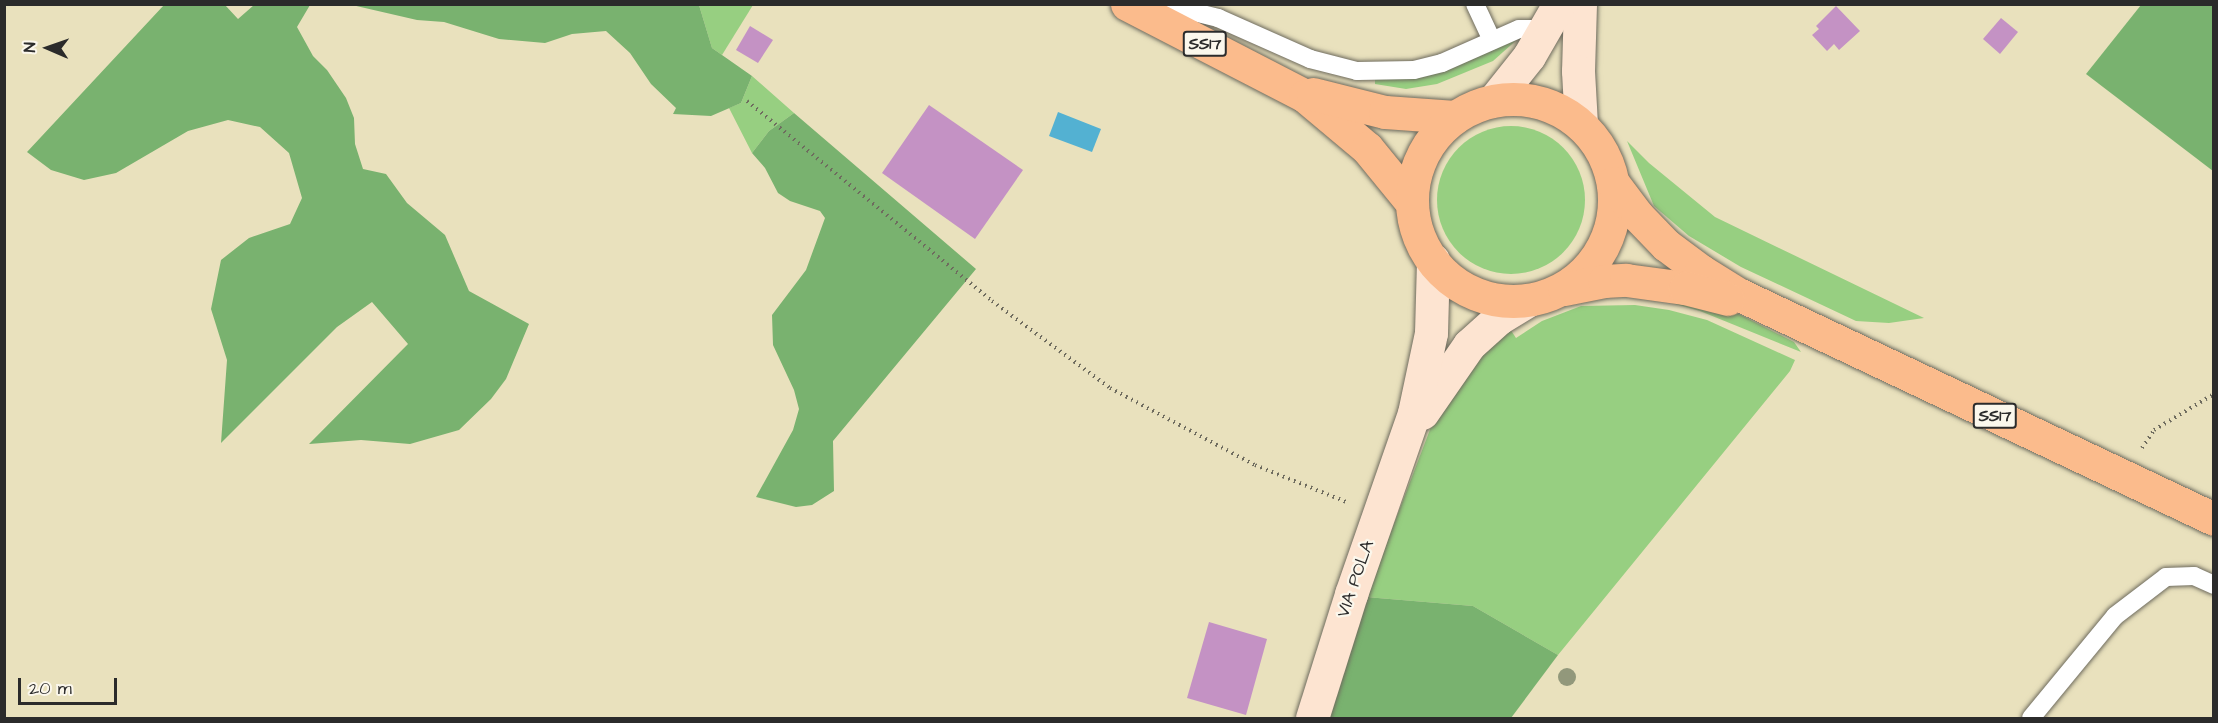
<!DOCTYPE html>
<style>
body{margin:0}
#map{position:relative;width:2218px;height:723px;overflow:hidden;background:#e9e1bd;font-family:"Architects Daughter",sans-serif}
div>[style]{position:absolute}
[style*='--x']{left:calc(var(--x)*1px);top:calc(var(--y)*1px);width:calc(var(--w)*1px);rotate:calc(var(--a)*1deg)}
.green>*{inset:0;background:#97cf81}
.round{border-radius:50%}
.forest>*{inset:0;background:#79b26f}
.water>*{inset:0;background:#53b1d2}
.building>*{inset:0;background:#c492c4}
.path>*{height:4px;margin-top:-2px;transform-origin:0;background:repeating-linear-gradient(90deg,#6e6b5e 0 1.5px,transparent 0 6px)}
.roads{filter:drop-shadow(0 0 2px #6e6b5e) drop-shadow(0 0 2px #6e6b5e)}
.lane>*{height:18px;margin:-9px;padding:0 9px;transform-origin:9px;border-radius:9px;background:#fff}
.secondary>*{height:33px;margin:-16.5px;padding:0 16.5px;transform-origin:16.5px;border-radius:16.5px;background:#fde4d1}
.primary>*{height:33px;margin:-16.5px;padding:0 16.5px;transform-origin:16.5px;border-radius:16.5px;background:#fbbb8c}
.primary>.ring{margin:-16.5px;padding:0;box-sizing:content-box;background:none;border:33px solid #fbbb8c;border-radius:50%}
.trees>*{width:18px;height:18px;margin:-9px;border-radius:50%;background:#92987b}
span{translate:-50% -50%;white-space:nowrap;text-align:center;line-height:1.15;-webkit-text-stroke:4.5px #fbf7ec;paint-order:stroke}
.shield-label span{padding:2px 4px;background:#fbf7ec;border:2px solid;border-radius:4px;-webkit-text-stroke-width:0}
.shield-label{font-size:16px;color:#2b2b2b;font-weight:700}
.street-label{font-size:18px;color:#2b2b2b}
.frame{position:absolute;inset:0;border:6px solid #2b2b2b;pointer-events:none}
.north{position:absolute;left:18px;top:18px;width:60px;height:60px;-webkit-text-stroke:4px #fbf7ec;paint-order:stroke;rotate:272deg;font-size:16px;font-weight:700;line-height:24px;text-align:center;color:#2b2b2b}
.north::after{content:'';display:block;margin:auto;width:21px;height:27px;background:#2b2b2b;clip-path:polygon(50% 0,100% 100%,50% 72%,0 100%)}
.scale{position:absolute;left:18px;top:678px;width:99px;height:27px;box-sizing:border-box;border:3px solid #2b2b2b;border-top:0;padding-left:8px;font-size:18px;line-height:21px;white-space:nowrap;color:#2b2b2b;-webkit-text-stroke:4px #fbf7ec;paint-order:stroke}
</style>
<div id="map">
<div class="green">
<i style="clip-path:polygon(699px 5px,753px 5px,722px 55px,712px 48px)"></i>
<i style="clip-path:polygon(1521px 36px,1493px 61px,1437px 84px,1406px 89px,1375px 84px,1375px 77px)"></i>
<i style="clip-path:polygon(752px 76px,794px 113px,769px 131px,752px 153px,729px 108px,741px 103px)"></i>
<i class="round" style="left:1437px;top:126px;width:148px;height:148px"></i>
<i style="clip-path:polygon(1627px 141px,1649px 163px,1715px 217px,1924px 318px,1889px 323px,1856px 321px,1741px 267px,1689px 236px,1654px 206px)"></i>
<i style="clip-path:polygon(1593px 290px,1735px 312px,1794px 342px,1801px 352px,1700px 311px,1668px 302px)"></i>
<i style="clip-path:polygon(1635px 305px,1669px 310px,1707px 320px,1795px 360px,1790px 371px,1558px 655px,1473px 606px,1366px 597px,1439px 406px,1458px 376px,1508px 326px,1516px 338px,1542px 321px,1581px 306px)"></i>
</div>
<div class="forest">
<i style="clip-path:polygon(164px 5px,225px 5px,238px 19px,254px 5px,310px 5px,297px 27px,313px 56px,327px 70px,346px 98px,354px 118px,355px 144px,363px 169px,386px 174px,407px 203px,445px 235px,469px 291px,529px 324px,506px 379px,491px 399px,459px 430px,410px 444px,361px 440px,309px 444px,408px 344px,372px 302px,337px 327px,221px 443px,227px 360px,211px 309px,221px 260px,249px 238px,290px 224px,302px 198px,289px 153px,260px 127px,228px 120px,188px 131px,116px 173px,84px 180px,51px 170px,27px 152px)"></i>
<i style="clip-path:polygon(352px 5px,699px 5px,712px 48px,752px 76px,741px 103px,711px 116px,673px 114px,676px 108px,651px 84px,630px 53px,606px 31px,572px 34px,545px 43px,499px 39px,444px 22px,417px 20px)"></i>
<i style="clip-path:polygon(2141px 5px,2213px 5px,2213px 171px,2086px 74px)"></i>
<i style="clip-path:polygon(794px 113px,976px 269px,833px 441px,834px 491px,812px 505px,796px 507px,756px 497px,793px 430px,799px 409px,794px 390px,773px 345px,772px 315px,806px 270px,825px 218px,820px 211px,790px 201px,778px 193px,765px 168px,752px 153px,769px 131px)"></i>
<i style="clip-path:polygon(1366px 597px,1473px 606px,1558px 655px,1511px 718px,1324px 718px)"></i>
</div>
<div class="water">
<i style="clip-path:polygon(1058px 112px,1101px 129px,1092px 152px,1049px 136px)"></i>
</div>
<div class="building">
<i style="clip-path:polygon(1836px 6px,1860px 31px,1839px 50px,1834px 44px,1827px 51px,1812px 35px,1819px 29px,1816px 26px)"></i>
<i style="clip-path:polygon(2001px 18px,2018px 32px,2000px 54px,1983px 39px)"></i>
<i style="clip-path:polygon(750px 26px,773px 40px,758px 63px,736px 50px)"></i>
<i style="clip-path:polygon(929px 105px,1023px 170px,975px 239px,882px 173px)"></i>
<i style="clip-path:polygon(1209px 622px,1267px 639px,1246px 715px,1187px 698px)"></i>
</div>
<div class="path">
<i style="--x:747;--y:101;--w:316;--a:39.2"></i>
<i style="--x:992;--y:301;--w:147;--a:36.4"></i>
<i style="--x:1110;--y:388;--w:164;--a:28"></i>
<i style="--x:1255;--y:465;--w:101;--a:22"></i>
<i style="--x:2142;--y:448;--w:22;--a:-56"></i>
<i style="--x:2154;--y:430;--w:70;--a:-31"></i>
</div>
<div class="roads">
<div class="lane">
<i style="--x:1162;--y:4;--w:58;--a:14"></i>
<i style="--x:1218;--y:18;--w:101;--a:24"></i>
<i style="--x:1310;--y:59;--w:49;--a:14.3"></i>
<i style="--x:1357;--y:71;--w:57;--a:-1"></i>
<i style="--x:1414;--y:70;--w:29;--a:-14"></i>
<i style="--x:1442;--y:63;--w:84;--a:-23.8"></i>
<i style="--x:1519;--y:29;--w:27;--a:0"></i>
<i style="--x:1475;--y:4;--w:40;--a:65"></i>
<i style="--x:2031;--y:718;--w:132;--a:-50.5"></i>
<i style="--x:2115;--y:616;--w:64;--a:-37.4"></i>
<i style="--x:2166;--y:577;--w:28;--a:-2"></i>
<i style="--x:2194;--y:576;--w:22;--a:24"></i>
</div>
<div class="secondary">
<i style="--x:1580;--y:4;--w:67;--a:91.7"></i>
<i style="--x:1578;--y:71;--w:53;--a:86.8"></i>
<i style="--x:1494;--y:100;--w:56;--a:-51.5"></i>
<i style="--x:1529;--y:56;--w:60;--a:-60"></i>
<i style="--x:1422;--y:413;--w:83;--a:-55.3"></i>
<i style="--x:1469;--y:345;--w:40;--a:-42"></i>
<i style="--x:1499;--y:318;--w:35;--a:-31"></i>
<i style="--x:1312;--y:718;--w:130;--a:-72.5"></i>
<i style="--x:1351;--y:594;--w:192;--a:-70.8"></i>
<i style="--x:1414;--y:413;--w:82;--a:-78"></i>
<i style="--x:1431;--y:333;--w:73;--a:-88.4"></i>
</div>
<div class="primary">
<i style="--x:1127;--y:4;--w:200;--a:27.3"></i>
<i style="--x:1305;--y:96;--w:81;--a:40"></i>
<i style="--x:1367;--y:148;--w:71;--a:50.7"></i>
<i style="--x:1313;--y:94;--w:74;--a:14"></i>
<i style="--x:1385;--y:112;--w:70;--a:4.1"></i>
<i class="ring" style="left:1412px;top:99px;width:169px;height:169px"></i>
<i style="--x:1613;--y:183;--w:40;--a:53"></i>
<i style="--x:1637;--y:215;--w:42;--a:46"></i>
<i style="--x:1666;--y:245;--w:44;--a:36.6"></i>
<i style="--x:1701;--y:271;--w:44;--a:31.9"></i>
<i style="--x:1738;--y:294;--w:526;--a:25.3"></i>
<i style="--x:1564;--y:289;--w:41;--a:-11.3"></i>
<i style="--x:1604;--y:281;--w:22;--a:-3"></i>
<i style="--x:1626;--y:280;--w:60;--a:7.7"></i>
<i style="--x:1685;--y:288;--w:44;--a:14.3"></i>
</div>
</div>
<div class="trees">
<i style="left:1567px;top:677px"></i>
</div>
<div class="shield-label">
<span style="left:1205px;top:44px">SS17</span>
<span style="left:1995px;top:416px">SS17</span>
</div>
<div class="street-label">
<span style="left:1356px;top:579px;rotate:-71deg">VIA POLA</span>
</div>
<div class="frame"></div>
<div class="north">N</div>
<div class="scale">20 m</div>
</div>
